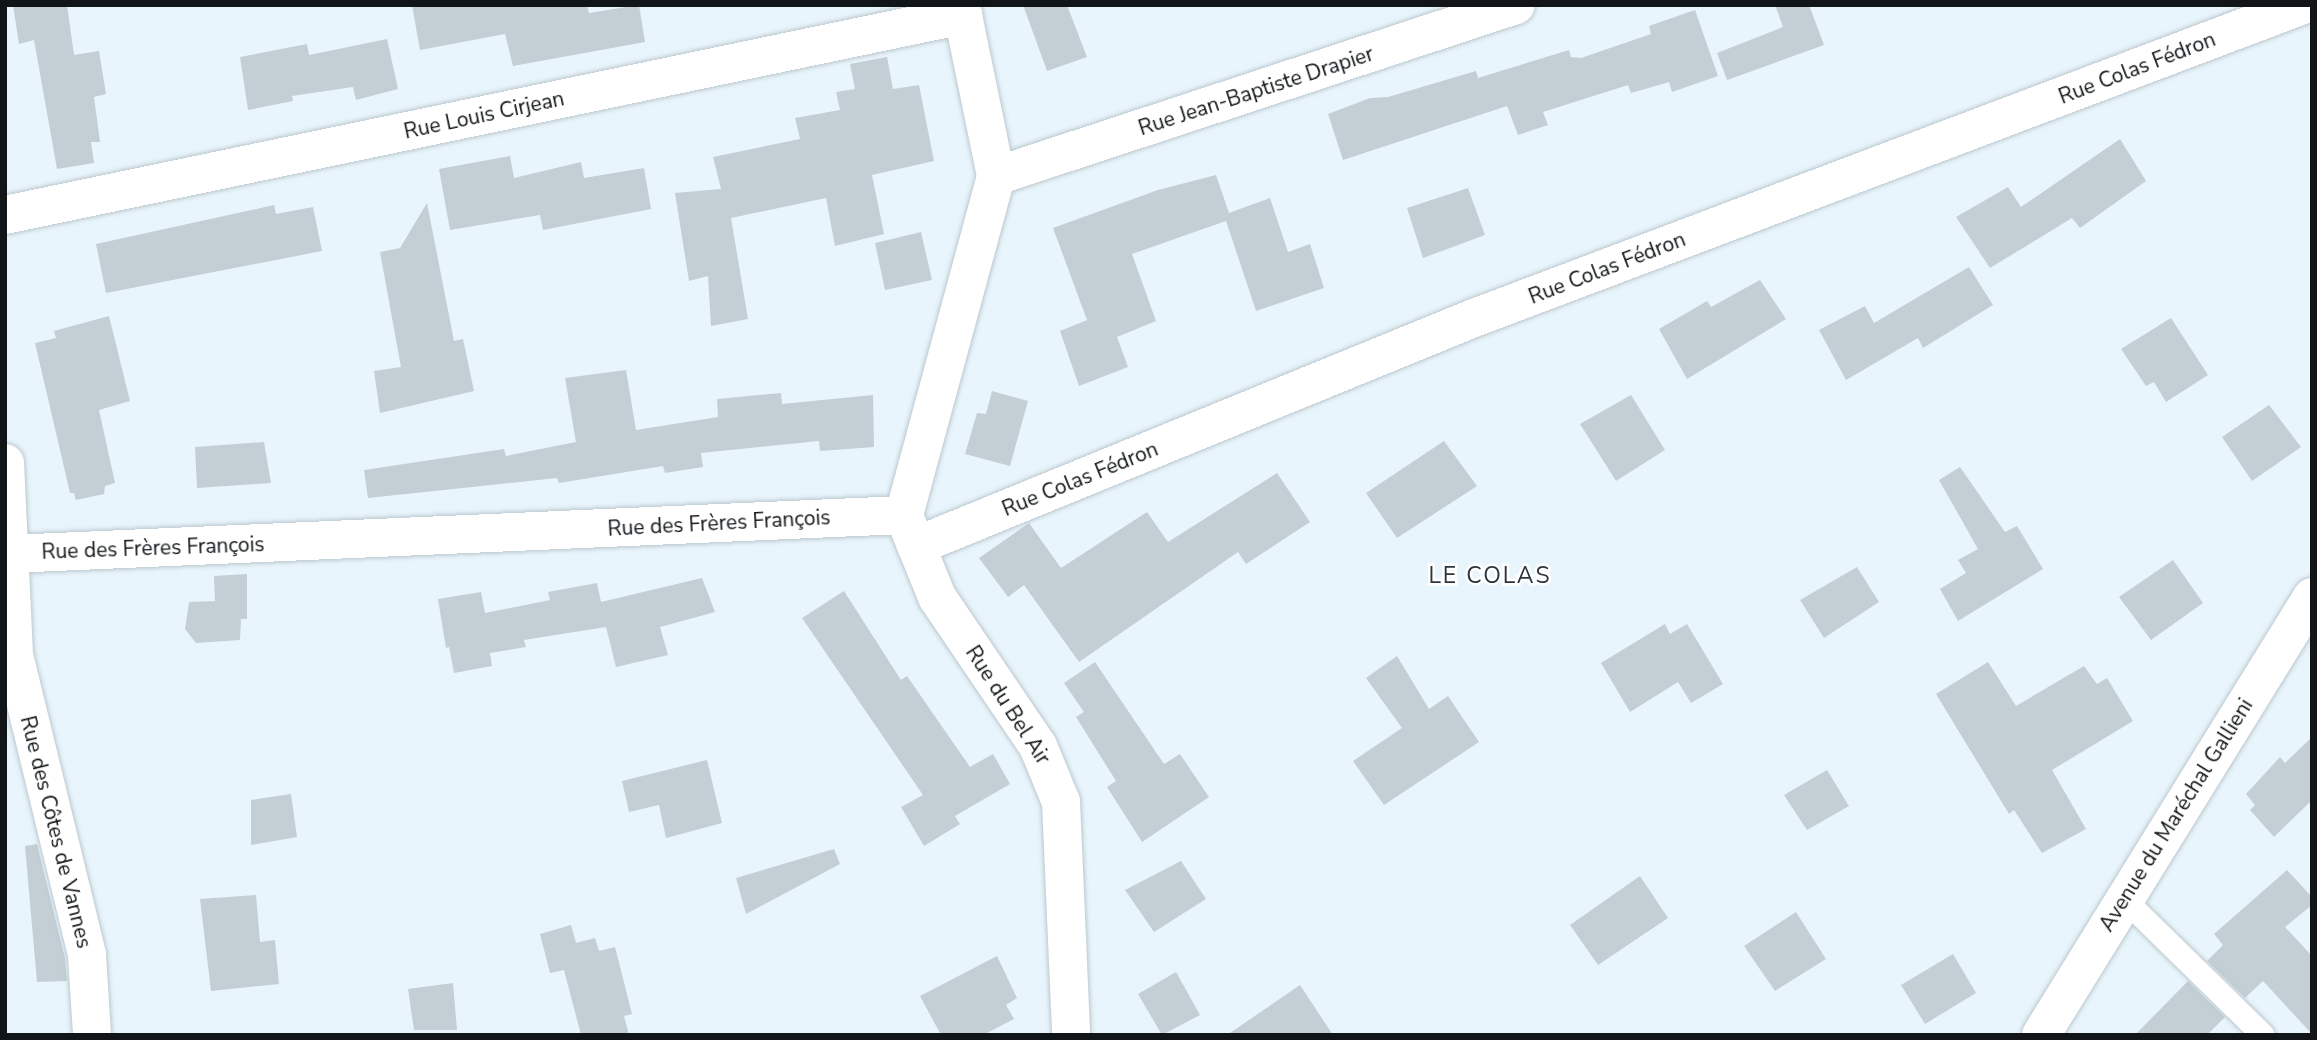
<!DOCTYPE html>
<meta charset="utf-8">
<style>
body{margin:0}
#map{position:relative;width:2317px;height:1040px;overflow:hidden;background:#e9f5fc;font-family:"Nunito Sans",sans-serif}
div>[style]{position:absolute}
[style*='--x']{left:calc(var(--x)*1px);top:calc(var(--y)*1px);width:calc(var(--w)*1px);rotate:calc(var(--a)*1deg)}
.building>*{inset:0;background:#c3ced5}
.roads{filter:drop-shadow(0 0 2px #bcc8cf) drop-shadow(0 0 2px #bcc8cf)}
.lane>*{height:23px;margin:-11.5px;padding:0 11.5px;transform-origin:11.5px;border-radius:11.5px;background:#fff}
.street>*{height:38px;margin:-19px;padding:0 19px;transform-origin:19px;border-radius:19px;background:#fff}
.secondary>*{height:38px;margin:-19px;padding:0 19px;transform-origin:19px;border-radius:19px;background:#fff}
span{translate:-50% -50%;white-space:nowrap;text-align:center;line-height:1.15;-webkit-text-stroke:5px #fff;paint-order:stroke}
.street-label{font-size:21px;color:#111518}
.neighbourhood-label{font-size:23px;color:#2c353b;letter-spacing:2px}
.frame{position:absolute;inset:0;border:7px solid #111518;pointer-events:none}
</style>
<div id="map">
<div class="building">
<i style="clip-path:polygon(13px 5px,67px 5px,74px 55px,99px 51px,106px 94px,94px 97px,100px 142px,91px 142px,94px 163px,57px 169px,34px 40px,19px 44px)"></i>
<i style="clip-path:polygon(412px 5px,587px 5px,589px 13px,639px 5px,645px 42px,513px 66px,505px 34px,420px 50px)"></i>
<i style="clip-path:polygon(1023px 5px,1067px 5px,1087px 57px,1047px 71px)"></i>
<i style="clip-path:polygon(1775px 5px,1809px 5px,1824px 45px,1727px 80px,1717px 53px,1783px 27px)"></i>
<i style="clip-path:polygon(1695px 10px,1718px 76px,1672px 92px,1669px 82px,1631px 93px,1628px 85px,1543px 112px,1548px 125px,1518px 135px,1507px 106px,1343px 160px,1328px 114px,1370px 98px,1388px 97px,1476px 71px,1478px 78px,1569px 50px,1571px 57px,1581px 58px,1651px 34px,1649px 26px)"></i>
<i style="clip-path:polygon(387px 39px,398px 89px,356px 100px,353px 87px,292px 96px,293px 101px,248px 110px,240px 57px,307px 44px,309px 55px)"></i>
<i style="clip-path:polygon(887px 57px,893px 89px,919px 85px,934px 161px,872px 175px,884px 234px,835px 246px,826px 198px,731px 218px,748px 319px,711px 326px,708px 276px,689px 281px,675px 193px,721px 189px,713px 157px,800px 139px,795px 118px,840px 110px,836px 92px,855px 89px,850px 64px)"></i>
<i style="clip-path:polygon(2120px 139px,2146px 181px,2080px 228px,2072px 218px,1990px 268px,1956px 217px,2008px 187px,2021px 207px)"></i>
<i style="clip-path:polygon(510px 156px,514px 178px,581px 162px,584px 178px,644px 168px,651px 209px,543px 230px,540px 215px,450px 230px,439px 169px)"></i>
<i style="clip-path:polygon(1216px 175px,1229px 213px,1270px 198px,1288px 252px,1310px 244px,1324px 288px,1256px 311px,1226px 221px,1132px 254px,1156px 321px,1117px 337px,1128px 367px,1079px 386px,1060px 331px,1087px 320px,1053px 228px,1158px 190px)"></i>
<i style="clip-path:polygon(1468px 188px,1485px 235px,1423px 258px,1407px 208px)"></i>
<i style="clip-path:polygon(427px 203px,454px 341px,463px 339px,474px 391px,380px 413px,374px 371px,401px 367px,380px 252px,400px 248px)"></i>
<i style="clip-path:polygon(274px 205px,276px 214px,313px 207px,322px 251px,106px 293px,96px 244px)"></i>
<i style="clip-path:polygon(921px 232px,932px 280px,885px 290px,875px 243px)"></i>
<i style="clip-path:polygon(1969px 267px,1993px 305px,1923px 348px,1918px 338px,1846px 380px,1819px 330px,1865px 306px,1874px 323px)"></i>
<i style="clip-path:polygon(1760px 280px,1786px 319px,1687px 379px,1659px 329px,1707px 301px,1711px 307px)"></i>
<i style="clip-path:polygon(109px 316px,130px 401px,99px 410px,115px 483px,105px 486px,104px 494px,76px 500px,74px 493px,70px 493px,35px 343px,56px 338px,54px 331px)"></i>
<i style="clip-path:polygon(2171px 318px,2208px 375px,2166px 402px,2154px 382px,2146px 386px,2121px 349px)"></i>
<i style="clip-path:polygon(626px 370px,636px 430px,718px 417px,717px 399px,781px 393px,782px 404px,873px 395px,874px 447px,820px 451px,819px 441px,701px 453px,703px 467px,665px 473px,663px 466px,559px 483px,557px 478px,368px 498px,364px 470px,504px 449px,506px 456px,576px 442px,565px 378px)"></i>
<i style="clip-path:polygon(992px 391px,1028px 401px,1010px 466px,965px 454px,977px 413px,986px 414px)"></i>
<i style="clip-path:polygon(1631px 395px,1665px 450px,1616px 481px,1580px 424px)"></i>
<i style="clip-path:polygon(2269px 405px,2301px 447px,2252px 481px,2222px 437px)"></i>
<i style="clip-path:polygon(1444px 441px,1477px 486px,1397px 538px,1366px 493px)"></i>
<i style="clip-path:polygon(264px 442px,271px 483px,197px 488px,195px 447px)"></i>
<i style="clip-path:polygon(1960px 467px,2005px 532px,2017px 526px,2043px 569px,1958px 621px,1940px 589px,1966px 573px,1958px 560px,1978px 549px,1939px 480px)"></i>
<i style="clip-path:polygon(1277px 473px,1310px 522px,1246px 564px,1238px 552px,1079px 662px,1024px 585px,1008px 597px,979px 558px,1029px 523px,1061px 568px,1147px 512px,1168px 542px)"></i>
<i style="clip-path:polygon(2173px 560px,2203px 603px,2151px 640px,2119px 597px)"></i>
<i style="clip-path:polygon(1857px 567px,1879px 602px,1824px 638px,1800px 600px)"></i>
<i style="clip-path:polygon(247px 574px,247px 619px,241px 619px,240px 640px,196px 643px,185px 629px,189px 602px,215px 601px,214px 576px)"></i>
<i style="clip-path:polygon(702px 578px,715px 612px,660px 627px,668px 655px,616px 667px,606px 627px,524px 640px,526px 647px,490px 653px,492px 666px,454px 673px,449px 647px,446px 648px,438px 599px,481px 592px,485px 613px,550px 600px,548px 592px,597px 583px,601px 602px)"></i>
<i style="clip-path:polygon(844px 591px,901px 680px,907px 676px,970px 767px,993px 754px,1010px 784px,955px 816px,960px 824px,924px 846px,901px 807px,923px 795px,802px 618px)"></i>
<i style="clip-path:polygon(1665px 624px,1670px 634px,1687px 624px,1723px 684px,1691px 703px,1678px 682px,1630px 712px,1601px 663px)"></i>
<i style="clip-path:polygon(1397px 656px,1429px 709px,1448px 696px,1479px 742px,1384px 805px,1353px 761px,1402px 728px,1366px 678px)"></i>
<i style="clip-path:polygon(1095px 662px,1164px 764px,1180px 754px,1209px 797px,1142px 842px,1107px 787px,1116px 781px,1076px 717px,1084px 712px,1064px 683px)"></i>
<i style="clip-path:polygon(1988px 662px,2016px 706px,2084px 666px,2097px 684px,2107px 678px,2133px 721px,2052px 770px,2086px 829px,2042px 853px,2014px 810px,2009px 814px,1936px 694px)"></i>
<i style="clip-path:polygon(2312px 737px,2312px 800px,2274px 837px,2250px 810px,2255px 805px,2246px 794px,2280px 757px,2285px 763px)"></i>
<i style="clip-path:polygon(707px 760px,722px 823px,666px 838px,659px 805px,629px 812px,622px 781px)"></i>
<i style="clip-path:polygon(1827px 770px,1849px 806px,1807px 830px,1784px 795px)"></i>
<i style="clip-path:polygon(291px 794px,297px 837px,251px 845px,251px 800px)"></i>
<i style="clip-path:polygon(37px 844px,65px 958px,67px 981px,37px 982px,25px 846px)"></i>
<i style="clip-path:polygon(834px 849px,840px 864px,746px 914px,736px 878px)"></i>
<i style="clip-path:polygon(1181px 861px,1206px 899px,1154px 932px,1125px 890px)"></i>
<i style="clip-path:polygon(2287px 870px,2312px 897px,2312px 905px,2285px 927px,2312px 956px,2312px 1034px,2263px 981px,2245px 998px,2207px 961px,2223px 945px,2214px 934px)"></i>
<i style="clip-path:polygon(1640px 876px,1668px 918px,1598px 965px,1570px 925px)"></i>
<i style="clip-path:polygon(256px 895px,260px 942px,275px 940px,279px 984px,211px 991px,200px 899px)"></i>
<i style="clip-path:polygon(1796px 912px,1826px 959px,1775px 991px,1744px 946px)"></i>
<i style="clip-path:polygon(571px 925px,576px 943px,595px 938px,599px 951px,615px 947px,632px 1014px,624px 1016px,629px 1035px,581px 1035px,564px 970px,550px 973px,540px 934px)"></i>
<i style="clip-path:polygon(1953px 954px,1976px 993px,1925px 1024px,1901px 985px)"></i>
<i style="clip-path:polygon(997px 956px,1017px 998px,1006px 1005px,1014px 1019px,983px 1035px,941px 1035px,920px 996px)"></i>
<i style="clip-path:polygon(1176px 972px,1200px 1015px,1162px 1035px,1138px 994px)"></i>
<i style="clip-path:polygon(2188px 981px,2225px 1017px,2207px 1035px,2135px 1035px)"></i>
<i style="clip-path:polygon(453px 983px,457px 1030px,414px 1030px,408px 989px)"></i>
<i style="clip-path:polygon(1300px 985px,1333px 1035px,1227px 1035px)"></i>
</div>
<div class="roads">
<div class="lane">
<i style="--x:2124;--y:899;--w:194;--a:44.4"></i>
</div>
<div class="street">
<i style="--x:996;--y:176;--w:547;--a:-18.2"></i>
<i style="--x:5;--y:215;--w:979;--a:-11.79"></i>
<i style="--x:5;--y:463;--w:192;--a:87.3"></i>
<i style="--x:14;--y:655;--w:309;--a:76.3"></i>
<i style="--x:87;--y:955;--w:80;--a:86.4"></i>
<i style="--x:907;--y:523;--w:80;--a:67.9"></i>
<i style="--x:937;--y:597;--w:180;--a:55.9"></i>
<i style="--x:1038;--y:746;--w:61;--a:67.7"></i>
<i style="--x:1061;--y:802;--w:233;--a:87.5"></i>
<i style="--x:916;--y:546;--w:603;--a:-22.23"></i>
<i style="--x:1474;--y:318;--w:886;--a:-20.68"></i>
<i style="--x:10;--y:554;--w:895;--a:-2.5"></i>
<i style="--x:904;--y:515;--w:351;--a:-74.8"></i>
<i style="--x:996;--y:176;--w:175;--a:-101.6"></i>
</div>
<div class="secondary">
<i style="--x:2041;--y:1035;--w:515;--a:-58.25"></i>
</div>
</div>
<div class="street-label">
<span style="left:2137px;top:68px;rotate:-21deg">Rue Colas Fédron</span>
<span style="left:1256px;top:91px;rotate:-18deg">Rue Jean-Baptiste Drapier</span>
<span style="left:484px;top:115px;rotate:-12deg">Rue Louis Cirjean</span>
<span style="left:1607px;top:268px;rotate:-21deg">Rue Colas Fédron</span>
<span style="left:1080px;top:479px;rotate:-22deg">Rue Colas Fédron</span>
<span style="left:719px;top:523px;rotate:-3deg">Rue des Frères François</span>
<span style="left:153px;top:548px;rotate:-2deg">Rue des Frères François</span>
<span style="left:1008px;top:705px;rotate:57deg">Rue du Bel Air</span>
<span style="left:2176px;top:815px;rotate:-58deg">Avenue du Maréchal Gallieni</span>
<span style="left:56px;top:832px;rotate:76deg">Rue des Côtes de Vannes</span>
</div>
<div class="neighbourhood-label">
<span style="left:1490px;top:576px">LE COLAS</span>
</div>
<div class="frame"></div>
</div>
